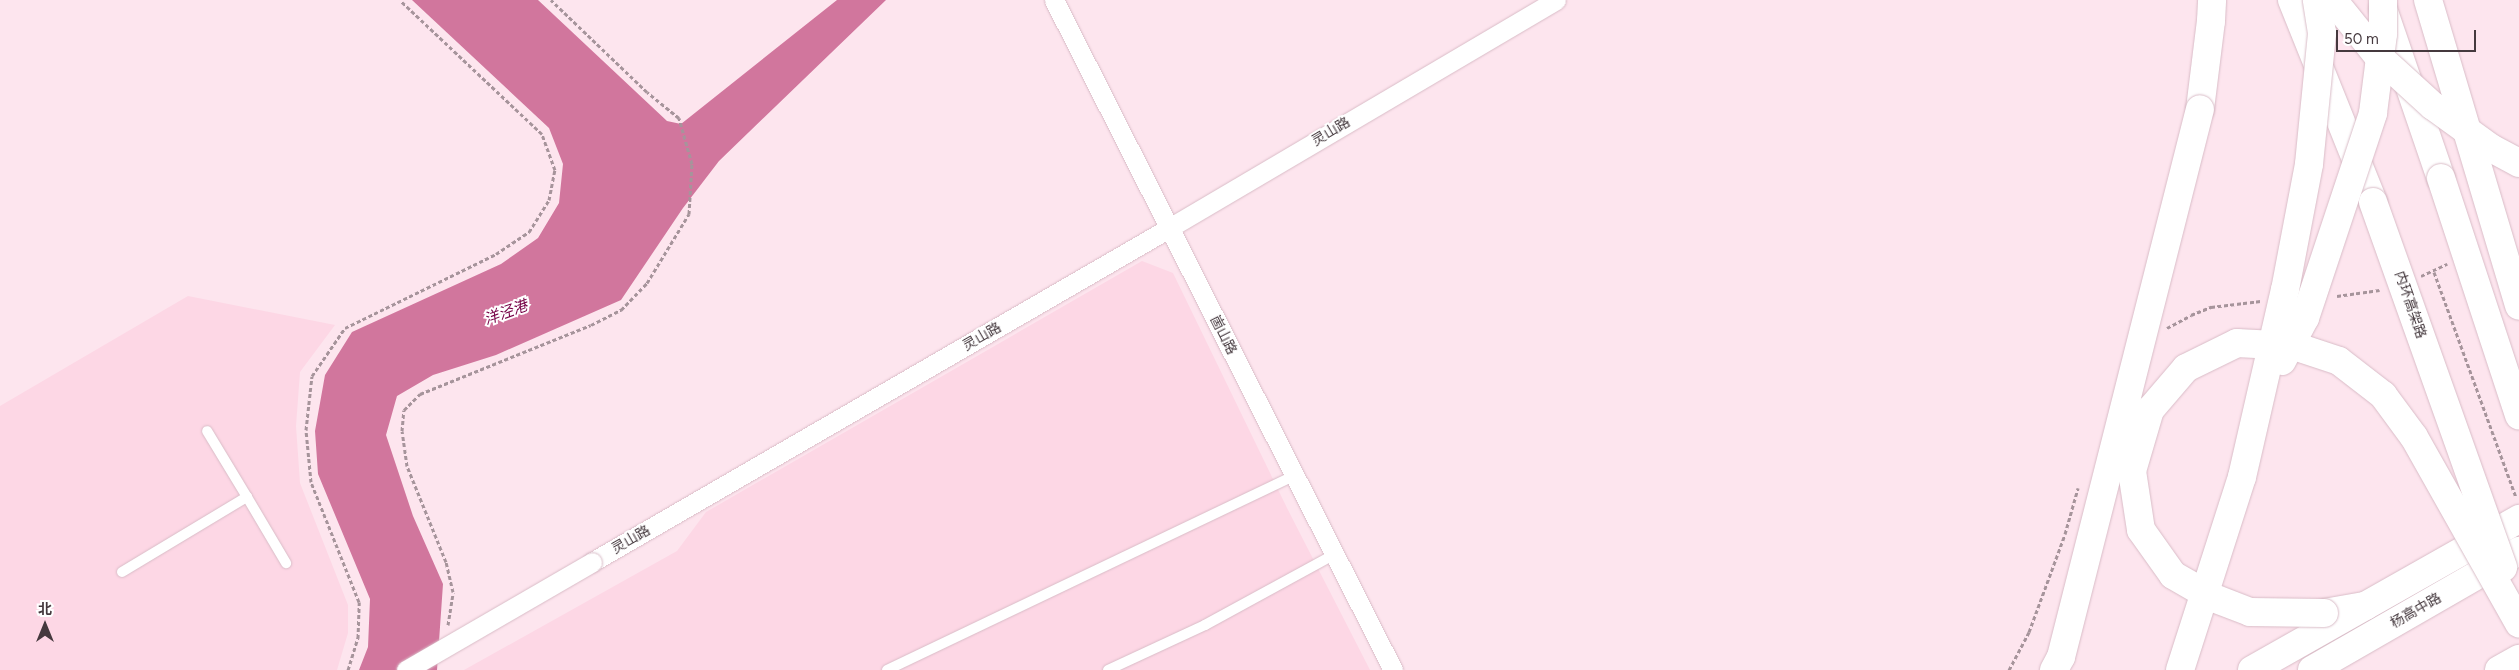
<!DOCTYPE html>
<meta charset="utf-8">
<style>
body{margin:0}
#map{position:relative;width:2519px;height:670px;overflow:hidden;background:#fde5ee;font-family:Figtree,"Noto Sans SC",sans-serif}
div>[style]{position:absolute}
[style*='--x']{left:calc(var(--x)*1px);top:calc(var(--y)*1px);width:calc(var(--w)*1px);rotate:calc(var(--a)*1deg)}
.built>*{inset:0;background:#fdd7e5}
.water>*{inset:0;background:#d1769d}
.path>*{height:3px;margin-top:-1.5px;transform-origin:0;background:repeating-linear-gradient(90deg,#a6949b 0 4px,transparent 0 6.5px)}
.roads{filter:drop-shadow(0 0 1px #d9bcc7) drop-shadow(0 0 1px #d9bcc7)}
.lane>*{height:10px;margin:-5px;padding:0 5px;transform-origin:5px;border-radius:5px;background:#fff}
.street>*{height:19px;margin:-9.5px;padding:0 9.5px;transform-origin:9.5px;border-radius:9.5px;background:#fff}
.primary>*{height:28px;margin:-14px;padding:0 14px;transform-origin:14px;border-radius:14px;background:#fff}
.highway>*{height:28px;margin:-14px;padding:0 14px;transform-origin:14px;border-radius:14px;background:#fff}
.bridges{filter:drop-shadow(0 0 1px #d9bcc7) drop-shadow(0 0 1px #d9bcc7)}
.street-bridge>*{height:19px;margin:-9.5px;padding:0 9.5px;transform-origin:9.5px;border-radius:9.5px;background:#fff}
.primary-bridge>*{height:28px;margin:-14px;padding:0 14px;transform-origin:14px;border-radius:14px;background:#fff}
.highway-bridge>*{height:28px;margin:-14px;padding:0 14px;transform-origin:14px;border-radius:14px;background:#fff}
span{translate:-50% -50%;white-space:nowrap;text-align:center;line-height:1.15;-webkit-text-stroke:4px #fff;paint-order:stroke}
.street-label{font-size:14px;color:#45393e}
.water-label{font-size:15px;color:#750045;font-style:italic}
.north{position:absolute;left:20px;top:600px;width:50px;height:50px;-webkit-text-stroke:4px #fff;paint-order:stroke;rotate:0deg;font-size:14px;font-weight:700;line-height:20px;text-align:center;color:#45393e}
.north::after{content:'';display:block;margin:auto;width:18px;height:22px;background:#45393e;clip-path:polygon(50% 0,100% 100%,50% 72%,0 100%)}
.scale{position:absolute;left:2336px;top:30px;width:140px;height:22px;box-sizing:border-box;border:2px solid #45393e;border-top:0;padding-left:6px;font-size:15px;line-height:18px;white-space:nowrap;color:#45393e;-webkit-text-stroke:4px #fff;paint-order:stroke}
</style>
<div id="map">
<div class="built">
<i style="clip-path:polygon(1142px 261px,1173px 273px,1287px 508px,1370px 670px,464px 670px,677px 551px,706px 512px)"></i>
<i style="clip-path:polygon(188px 296px,335px 325px,300px 372px,296px 426px,300px 483px,348px 605px,348px 633px,337px 670px,0 670px,0 406px)"></i>
</div>
<div class="water">
<i style="clip-path:polygon(412px 0,538px 0,667px 121px,681px 124px,837px 0,886px 0,719px 161px,683px 208px,621px 300px,496px 355px,433px 375px,397px 396px,386px 435px,413px 516px,443px 584px,437px 670px,359px 670px,368px 647px,370px 599px,318px 474px,315px 431px,325px 375px,352px 332px,501px 264px,538px 238px,559px 203px,563px 164px,549px 128px)"></i>
</div>
<div class="path">
<i style="--x:2434;--y:272;--w:239;--a:70"></i>
<i style="--x:2421;--y:276;--w:29;--a:-25"></i>
<i style="--x:2337;--y:296;--w:43;--a:-7.9"></i>
<i style="--x:2167;--y:328;--w:27;--a:-28"></i>
<i style="--x:2191;--y:315;--w:22;--a:-22"></i>
<i style="--x:2211;--y:307;--w:50;--a:-6.8"></i>
<i style="--x:448;--y:625;--w:33;--a:-81"></i>
<i style="--x:453;--y:592;--w:31;--a:-103"></i>
<i style="--x:446;--y:562;--w:104;--a:-112.1"></i>
<i style="--x:407;--y:466;--w:35;--a:-98"></i>
<i style="--x:402;--y:431;--w:21;--a:-85"></i>
<i style="--x:404;--y:410;--w:23;--a:-45"></i>
<i style="--x:420;--y:394;--w:184;--a:-22"></i>
<i style="--x:591;--y:325;--w:34;--a:-27"></i>
<i style="--x:621;--y:310;--w:37;--a:-46"></i>
<i style="--x:647;--y:283;--w:81;--a:-58.7"></i>
<i style="--x:689;--y:214;--w:50;--a:-86.6"></i>
<i style="--x:692;--y:164;--w:48;--a:-105.8"></i>
<i style="--x:679;--y:118;--w:41;--a:-140.9"></i>
<i style="--x:647;--y:92;--w:133;--a:-136.2"></i>
<i style="--x:348;--y:670;--w:34;--a:-73"></i>
<i style="--x:358;--y:638;--w:36;--a:-88"></i>
<i style="--x:359;--y:602;--w:129;--a:-111.8"></i>
<i style="--x:311;--y:482;--w:52;--a:-95.5"></i>
<i style="--x:306;--y:430;--w:54;--a:-83.7"></i>
<i style="--x:312;--y:376;--w:58;--a:-55.5"></i>
<i style="--x:345;--y:328;--w:168;--a:-26.1"></i>
<i style="--x:496;--y:254;--w:40;--a:-34"></i>
<i style="--x:529;--y:232;--w:38;--a:-58"></i>
<i style="--x:549;--y:200;--w:31;--a:-79"></i>
<i style="--x:555;--y:170;--w:38;--a:-110"></i>
<i style="--x:542;--y:134;--w:195;--a:-136.7"></i>
<i style="--x:2009;--y:670;--w:43;--a:-62.2"></i>
<i style="--x:2029;--y:632;--w:104;--a:-69.8"></i>
<i style="--x:2065;--y:534;--w:48;--a:-74.2"></i>
</div>
<div class="roads">
<div class="lane">
<i style="--x:247;--y:497;--w:77;--a:59.4"></i>
<i style="--x:122;--y:572;--w:146;--a:-31"></i>
<i style="--x:247;--y:497;--w:77;--a:-121.2"></i>
<i style="--x:887;--y:670;--w:451;--a:-25.5"></i>
<i style="--x:1108;--y:670;--w:107;--a:-24.9"></i>
<i style="--x:1205;--y:625;--w:148;--a:-28.6"></i>
</div>
<div class="street">
<i style="--x:1054;--y:0;--w:751;--a:63.16"></i>
<i style="--x:592;--y:562;--w:667;--a:-30.06"></i>
<i style="--x:1169;--y:228;--w:449;--a:-30.5"></i>
</div>
<div class="primary">
<i style="--x:2200;--y:109;--w:89;--a:-82.9"></i>
<i style="--x:2211;--y:21;--w:21;--a:-87"></i>
<i style="--x:2252;--y:670;--w:307;--a:-29.5"></i>
</div>
<div class="highway">
<i style="--x:2292;--y:0;--w:218;--a:68.1"></i>
<i style="--x:2383;--y:9;--w:179;--a:71.1"></i>
<i style="--x:2324;--y:613;--w:42;--a:-9.7"></i>
<i style="--x:2312;--y:670;--w:239;--a:-29.9"></i>
<i style="--x:2499;--y:670;--w:23;--a:-29"></i>
</div>
</div>
<div class="bridges">
<div class="street-bridge">
<i style="--x:406;--y:670;--w:215;--a:-30.1"></i>
</div>
<div class="primary-bridge">
<i style="--x:2054;--y:670;--w:15;--a:-62"></i>
<i style="--x:2061;--y:657;--w:565;--a:-75.77"></i>
</div>
<div class="highway-bridge">
<i style="--x:2333;--y:0;--w:72;--a:51.2"></i>
<i style="--x:2378;--y:56;--w:74;--a:42.3"></i>
<i style="--x:2433;--y:106;--w:72;--a:35.9"></i>
<i style="--x:2491;--y:148;--w:32;--a:28"></i>
<i style="--x:2428;--y:0;--w:319;--a:73.4"></i>
<i style="--x:2441;--y:178;--w:250;--a:71.8"></i>
<i style="--x:2373;--y:202;--w:388;--a:70.4"></i>
<i style="--x:2282;--y:361;--w:49;--a:-61.9"></i>
<i style="--x:2305;--y:318;--w:216;--a:-71.6"></i>
<i style="--x:2373;--y:113;--w:80;--a:-82.8"></i>
<i style="--x:2383;--y:34;--w:34;--a:-90"></i>
<i style="--x:2324;--y:613;--w:74;--a:-179.2"></i>
<i style="--x:2250;--y:612;--w:40;--a:-159"></i>
<i style="--x:2213;--y:598;--w:46;--a:-150.1"></i>
<i style="--x:2173;--y:575;--w:55;--a:-125.4"></i>
<i style="--x:2141;--y:530;--w:60;--a:-98.7"></i>
<i style="--x:2132;--y:471;--w:64;--a:-73.6"></i>
<i style="--x:2150;--y:410;--w:55;--a:-49.4"></i>
<i style="--x:2186;--y:368;--w:57;--a:-26.1"></i>
<i style="--x:2237;--y:343;--w:57;--a:3"></i>
<i style="--x:2294;--y:346;--w:47;--a:18.4"></i>
<i style="--x:2339;--y:361;--w:56;--a:37.7"></i>
<i style="--x:2383;--y:395;--w:52;--a:53.6"></i>
<i style="--x:2414;--y:437;--w:214;--a:60.6"></i>
<i style="--x:2180;--y:670;--w:203;--a:-72.2"></i>
<i style="--x:2242;--y:477;--w:192;--a:-77.1"></i>
<i style="--x:2285;--y:290;--w:128;--a:-79.2"></i>
<i style="--x:2309;--y:164;--w:132;--a:-84.3"></i>
<i style="--x:2322;--y:33;--w:33;--a:-99"></i>
</div>
</div>
<div class="street-label">
<span style="left:1331px;top:132px;rotate:-31deg">灵山路</span>
<span style="left:2410px;top:305px;rotate:71deg">内环高架路</span>
<span style="left:1223px;top:335px;rotate:63deg">崮山路</span>
<span style="left:982px;top:337px;rotate:-30deg">灵山路</span>
<span style="left:631px;top:540px;rotate:-30deg">灵山路</span>
<span style="left:2416px;top:611px;rotate:-30deg">杨高中路</span>
</div>
<div class="water-label">
<span style="left:506px;top:313px;rotate:-20deg">洋泾港</span>
</div>
<div class="north">北</div>
<div class="scale">50 m</div>
</div>
